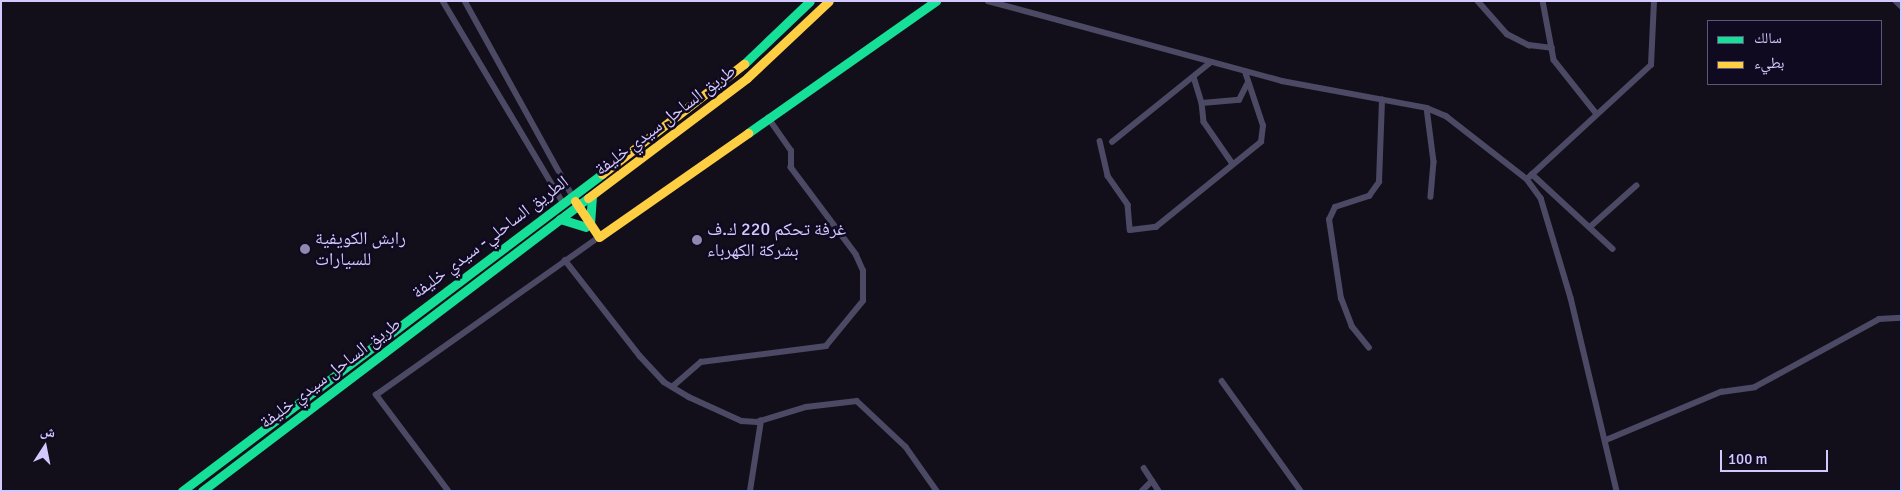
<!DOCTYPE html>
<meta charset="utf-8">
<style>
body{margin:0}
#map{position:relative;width:1902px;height:492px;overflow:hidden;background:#120f1a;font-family:Signika,"Noto Naskh Arabic",sans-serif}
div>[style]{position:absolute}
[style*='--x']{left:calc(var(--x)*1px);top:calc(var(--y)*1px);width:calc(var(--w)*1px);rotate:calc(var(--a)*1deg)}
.street>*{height:5.5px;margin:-2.75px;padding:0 2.75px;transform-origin:2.75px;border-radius:2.75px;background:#4c4964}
.fast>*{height:9px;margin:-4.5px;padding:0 4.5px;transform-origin:4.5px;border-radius:4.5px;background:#16e098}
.slow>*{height:9px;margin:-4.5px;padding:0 4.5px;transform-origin:4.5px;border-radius:4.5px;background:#ffcf43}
.dots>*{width:14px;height:14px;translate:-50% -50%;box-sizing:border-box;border:2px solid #0f0a1f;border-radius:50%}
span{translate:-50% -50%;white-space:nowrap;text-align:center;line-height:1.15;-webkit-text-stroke:5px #0f0a1f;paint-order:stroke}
.street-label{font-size:18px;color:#d3c9ff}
.poi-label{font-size:18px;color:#d3c9ff}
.left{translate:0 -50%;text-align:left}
.frame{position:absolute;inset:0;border:2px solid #d3c9ff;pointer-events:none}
.legend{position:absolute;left:1707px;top:20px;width:175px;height:65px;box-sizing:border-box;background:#0f0a1f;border:1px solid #5d5679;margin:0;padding:6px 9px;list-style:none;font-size:15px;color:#d3c9ff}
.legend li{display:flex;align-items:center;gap:10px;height:25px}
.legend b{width:25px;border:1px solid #5d5679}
.north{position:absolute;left:20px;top:422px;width:50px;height:50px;-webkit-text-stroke:4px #0f0a1f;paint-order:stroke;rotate:11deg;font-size:14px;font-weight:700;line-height:20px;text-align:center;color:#d3c9ff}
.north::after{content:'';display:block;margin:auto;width:18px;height:22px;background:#d3c9ff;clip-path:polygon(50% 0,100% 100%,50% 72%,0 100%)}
.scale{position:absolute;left:1720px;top:450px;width:108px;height:22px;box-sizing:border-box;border:2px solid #d3c9ff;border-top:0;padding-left:6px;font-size:15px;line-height:18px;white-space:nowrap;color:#d3c9ff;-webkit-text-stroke:4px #0f0a1f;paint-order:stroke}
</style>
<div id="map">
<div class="street">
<i style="--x:443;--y:1;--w:233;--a:59.2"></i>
<i style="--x:465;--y:1;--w:222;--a:61.1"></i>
<i style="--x:988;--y:1;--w:305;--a:15.2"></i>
<i style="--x:1282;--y:81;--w:147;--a:10.5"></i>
<i style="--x:1427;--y:108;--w:21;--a:23"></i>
<i style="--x:1446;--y:116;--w:103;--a:37.9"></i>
<i style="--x:1527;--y:179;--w:24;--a:54"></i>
<i style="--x:1541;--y:198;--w:104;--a:73.3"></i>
<i style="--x:1571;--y:298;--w:198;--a:76.6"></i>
<i style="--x:1478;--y:1;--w:44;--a:48.7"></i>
<i style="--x:1507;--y:34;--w:25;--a:27"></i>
<i style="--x:1529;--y:45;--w:23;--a:7"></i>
<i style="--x:1543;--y:1;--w:60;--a:79.4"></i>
<i style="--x:1554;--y:60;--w:69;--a:51.5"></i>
<i style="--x:1896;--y:1;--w:7;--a:45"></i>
<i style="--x:1194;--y:77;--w:27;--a:73"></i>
<i style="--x:1202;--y:103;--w:37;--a:-5"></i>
<i style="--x:1239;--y:100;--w:18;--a:-63"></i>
<i style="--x:1202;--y:103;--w:19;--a:84"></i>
<i style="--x:1204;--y:122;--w:51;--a:55.4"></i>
<i style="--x:1427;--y:108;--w:54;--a:82.6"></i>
<i style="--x:1434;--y:162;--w:35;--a:95"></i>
<i style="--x:1100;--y:141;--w:36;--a:77"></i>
<i style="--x:1108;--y:176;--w:35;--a:55"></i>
<i style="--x:1128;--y:205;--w:25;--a:85"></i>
<i style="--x:1130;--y:230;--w:26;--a:-7"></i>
<i style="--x:1156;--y:227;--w:135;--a:-39"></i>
<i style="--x:1261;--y:142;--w:16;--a:-83"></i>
<i style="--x:1263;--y:126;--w:57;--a:-108.4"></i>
<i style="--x:1112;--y:142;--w:126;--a:-38.9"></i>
<i style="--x:1532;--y:174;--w:110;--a:42.8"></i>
<i style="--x:1527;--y:179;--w:168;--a:-42.6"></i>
<i style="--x:1651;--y:65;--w:64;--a:-87.3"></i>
<i style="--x:1590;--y:227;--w:62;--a:-41.7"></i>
<i style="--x:565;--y:260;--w:122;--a:52"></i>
<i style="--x:640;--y:356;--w:35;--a:47"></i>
<i style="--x:664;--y:382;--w:29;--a:31"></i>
<i style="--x:689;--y:397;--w:58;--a:24.4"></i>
<i style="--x:742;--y:421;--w:15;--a:4"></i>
<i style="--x:757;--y:422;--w:51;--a:-17"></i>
<i style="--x:806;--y:407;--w:51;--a:-6.7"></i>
<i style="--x:857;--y:401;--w:67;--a:43.2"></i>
<i style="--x:906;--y:447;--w:54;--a:54.8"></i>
<i style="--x:1369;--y:348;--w:27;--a:-129"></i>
<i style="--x:1352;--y:327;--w:30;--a:-111"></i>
<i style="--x:1341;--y:299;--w:80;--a:-98.6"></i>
<i style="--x:1329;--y:220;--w:14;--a:-65"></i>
<i style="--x:1335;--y:207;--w:36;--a:-18"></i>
<i style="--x:1369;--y:196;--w:17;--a:-54"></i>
<i style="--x:1379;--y:182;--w:82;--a:-87.9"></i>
<i style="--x:1222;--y:381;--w:135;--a:54.3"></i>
<i style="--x:672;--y:387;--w:38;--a:-41"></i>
<i style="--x:701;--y:362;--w:126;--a:-7.3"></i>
<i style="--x:826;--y:346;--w:58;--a:-50.6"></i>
<i style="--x:863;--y:301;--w:30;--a:-90"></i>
<i style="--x:863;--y:271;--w:17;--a:-114"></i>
<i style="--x:856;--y:255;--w:109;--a:-126.8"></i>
<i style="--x:791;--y:168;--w:17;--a:-90"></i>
<i style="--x:791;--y:151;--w:40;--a:-124.9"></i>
<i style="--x:1606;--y:440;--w:125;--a:-22.7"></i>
<i style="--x:1721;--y:392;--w:34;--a:-8"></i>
<i style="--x:1755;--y:387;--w:141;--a:-28.7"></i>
<i style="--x:1879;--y:319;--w:22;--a:-3"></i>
<i style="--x:1144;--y:468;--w:27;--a:57"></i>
<i style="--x:448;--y:491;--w:120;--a:-126.9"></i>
<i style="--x:376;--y:395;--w:273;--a:-35.3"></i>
<i style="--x:750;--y:491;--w:71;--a:-81.1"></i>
<i style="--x:1142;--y:491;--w:14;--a:-45"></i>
</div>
<div class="fast">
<i style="--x:744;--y:64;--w:91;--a:-43.7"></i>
<i style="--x:748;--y:133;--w:230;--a:-35.1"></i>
<i style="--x:560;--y:219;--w:27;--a:17"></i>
<i style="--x:590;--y:224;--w:28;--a:-86"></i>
<i style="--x:182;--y:491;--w:526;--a:-37.04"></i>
<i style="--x:202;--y:491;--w:485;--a:-37.2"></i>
</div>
<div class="slow">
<i style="--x:602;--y:174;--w:180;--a:-37.8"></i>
<i style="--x:588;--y:198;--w:199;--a:-37"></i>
<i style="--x:747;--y:78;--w:112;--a:-43.2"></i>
<i style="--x:575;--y:201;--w:43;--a:56.3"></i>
<i style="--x:599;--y:237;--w:182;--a:-34.9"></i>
</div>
<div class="dots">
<i style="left:697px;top:240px;background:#8f88af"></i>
<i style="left:305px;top:249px;background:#8f88af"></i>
</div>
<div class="street-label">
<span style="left:665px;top:120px;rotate:-37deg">طريق الساحل سيدي خليفة</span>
<span style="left:490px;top:237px;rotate:-37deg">الطريق الساحلي- سيدي خليفة</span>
<span style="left:330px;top:373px;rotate:-37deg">طريق الساحل سيدي خليفة</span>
</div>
<div class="poi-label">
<span class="left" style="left:707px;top:240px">غرفة تحكم 220 ك.ف<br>بشركة الكهرباء</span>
<span class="left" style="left:315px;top:249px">رابش الكويفية<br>للسيارات</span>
</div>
<div class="frame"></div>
<ul class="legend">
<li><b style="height:6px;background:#16e098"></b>سالك</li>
<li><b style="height:6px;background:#ffcf43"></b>بطيء</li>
</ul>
<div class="north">ش</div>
<div class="scale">100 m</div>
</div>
